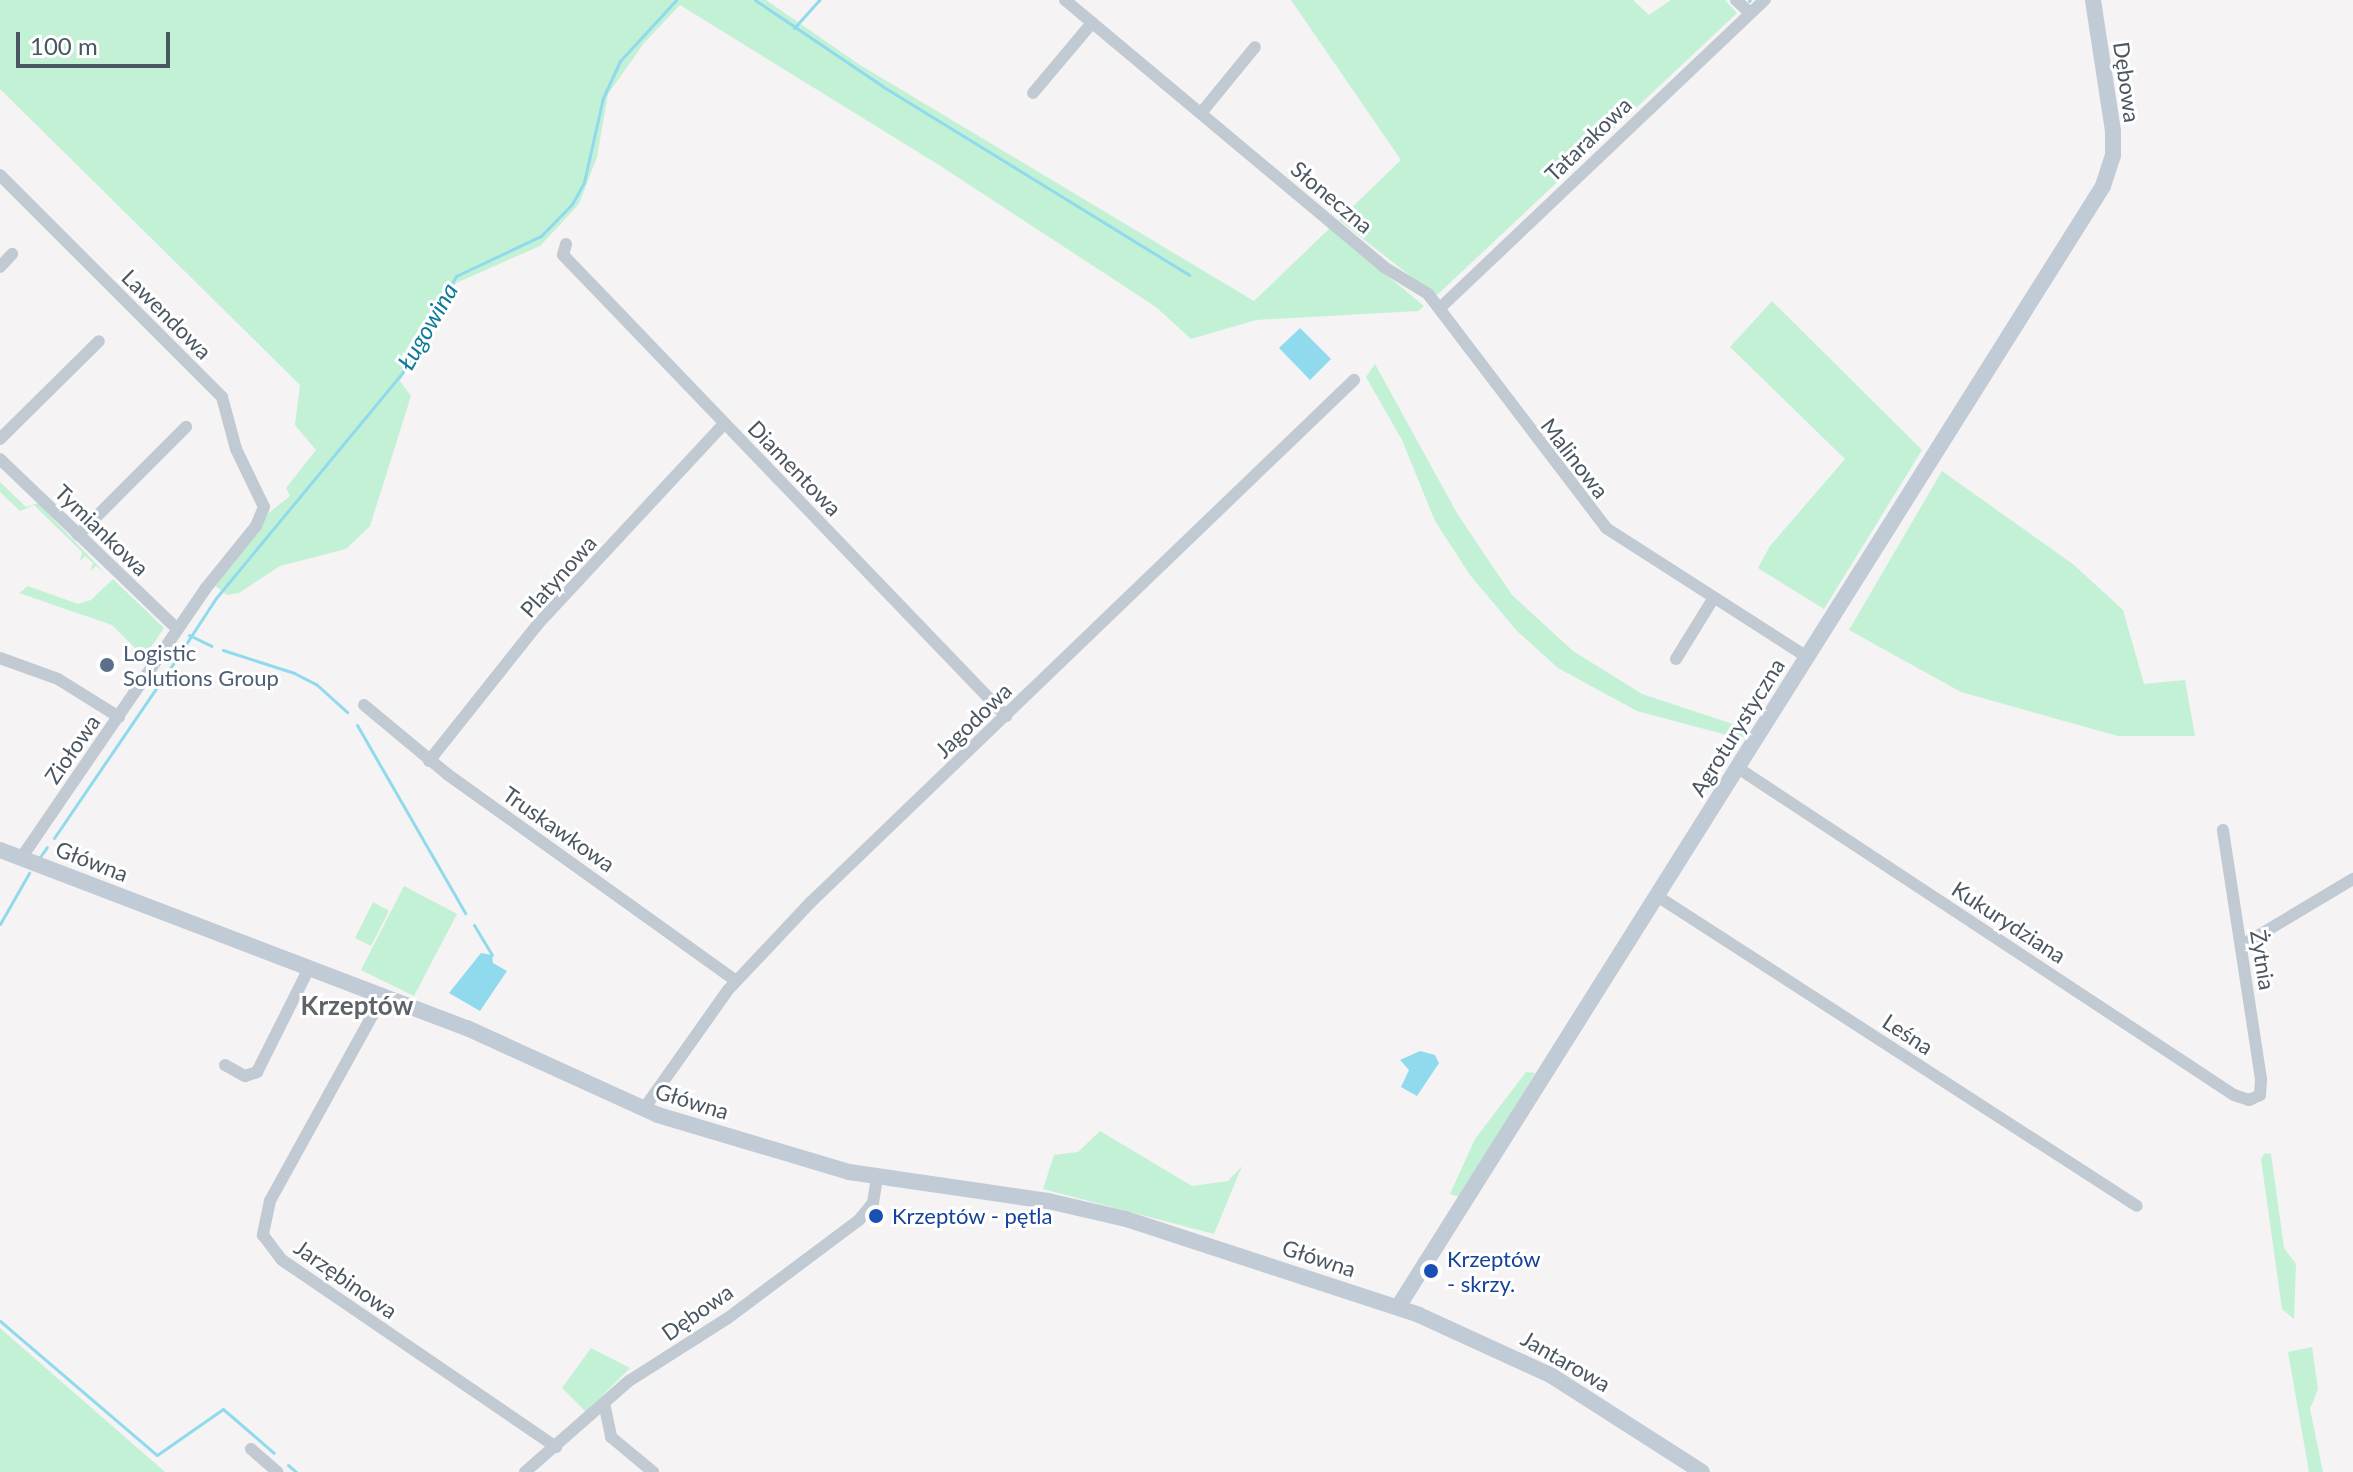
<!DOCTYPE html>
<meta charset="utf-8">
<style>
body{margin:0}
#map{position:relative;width:2353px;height:1472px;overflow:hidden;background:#f5f3f3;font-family:Lato,sans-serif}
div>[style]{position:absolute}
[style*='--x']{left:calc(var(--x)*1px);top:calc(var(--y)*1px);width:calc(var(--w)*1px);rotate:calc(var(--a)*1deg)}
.green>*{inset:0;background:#c3f1d5}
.water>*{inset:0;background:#90daee}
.stream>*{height:3px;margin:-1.5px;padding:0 1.5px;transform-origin:1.5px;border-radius:1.5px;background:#90daee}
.street>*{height:12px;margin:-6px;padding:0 6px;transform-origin:6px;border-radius:6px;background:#c1cad2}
.secondary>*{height:16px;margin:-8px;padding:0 8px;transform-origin:8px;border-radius:8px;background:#c1cbd6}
.dots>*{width:22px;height:22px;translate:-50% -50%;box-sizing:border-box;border:4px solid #fff;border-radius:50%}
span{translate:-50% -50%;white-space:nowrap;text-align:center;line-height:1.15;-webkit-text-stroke:6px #fff;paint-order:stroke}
.street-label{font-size:22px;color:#4a5661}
.service-label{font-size:22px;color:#4e5e75}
.left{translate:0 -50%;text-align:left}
.transit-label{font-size:22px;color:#164399}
.water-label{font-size:24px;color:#0c7c9b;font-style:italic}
.quarter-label{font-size:26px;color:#5f6368;font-weight:700}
.scale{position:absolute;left:16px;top:32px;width:154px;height:36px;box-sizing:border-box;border:4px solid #4a5661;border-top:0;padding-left:10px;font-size:24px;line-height:28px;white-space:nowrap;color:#4a5661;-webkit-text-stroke:6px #fff;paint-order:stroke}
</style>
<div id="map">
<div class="green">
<i style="clip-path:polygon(0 0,766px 0,860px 65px,1254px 301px,1330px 228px,1424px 306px,1418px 311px,1256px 320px,1191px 339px,1156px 307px,939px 165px,680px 5px,644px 43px,608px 94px,597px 157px,579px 204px,540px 246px,456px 283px,400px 381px,411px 396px,370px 526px,346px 549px,280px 566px,239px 593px,227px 595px,214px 585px,265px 516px,290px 496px,286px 488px,316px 450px,295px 425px,300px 385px,0 89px)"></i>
<i style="clip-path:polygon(1291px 0,1633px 0,1649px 15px,1671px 0,1725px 0,1737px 13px,1436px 296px,1339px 220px,1401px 160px)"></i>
<i style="clip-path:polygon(1772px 301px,1922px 450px,1824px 609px,1758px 568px,1770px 546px,1845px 459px,1730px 347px)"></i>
<i style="clip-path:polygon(1375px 364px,1458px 515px,1512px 595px,1573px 651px,1642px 694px,1748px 729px,1742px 739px,1637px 711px,1558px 668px,1517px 631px,1470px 575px,1435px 521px,1402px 440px,1366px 377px)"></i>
<i style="clip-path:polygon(1942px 471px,2074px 565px,2123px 610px,2144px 684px,2185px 680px,2195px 736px,2118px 736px,1961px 692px,1849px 630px)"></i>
<i style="clip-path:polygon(0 482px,26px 507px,38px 503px,105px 573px,96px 566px,90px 571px,93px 563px,85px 556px,80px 561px,82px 552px,34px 505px,20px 511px,0 492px)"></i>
<i style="clip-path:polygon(113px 579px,164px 628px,144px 657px,112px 625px,19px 593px,28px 586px,78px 604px,91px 600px)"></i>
<i style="clip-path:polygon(404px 886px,457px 914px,414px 996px,361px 970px)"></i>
<i style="clip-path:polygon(373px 902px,389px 911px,371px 946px,355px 938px)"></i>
<i style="clip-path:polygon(1526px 1072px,1535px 1073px,1498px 1135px,1459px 1197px,1450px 1194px,1475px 1139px)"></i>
<i style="clip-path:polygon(1100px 1131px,1192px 1186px,1228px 1181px,1242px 1166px,1214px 1234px,1043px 1189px,1054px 1155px,1078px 1152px)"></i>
<i style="clip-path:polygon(2265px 1153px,2271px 1154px,2284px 1248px,2296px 1264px,2294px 1319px,2282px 1309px,2261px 1159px)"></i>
<i style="clip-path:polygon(0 1328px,165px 1472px,0 1472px)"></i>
<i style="clip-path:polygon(2312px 1347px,2318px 1389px,2310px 1409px,2323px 1472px,2309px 1472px,2288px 1352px)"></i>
<i style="clip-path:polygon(591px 1348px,630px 1368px,586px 1412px,562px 1388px)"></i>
</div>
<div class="water">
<i style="clip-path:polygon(1300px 328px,1331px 359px,1310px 380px,1279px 348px)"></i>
<i style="clip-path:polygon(481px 953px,492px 955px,493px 963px,507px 971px,480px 1011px,449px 993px)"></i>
<i style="clip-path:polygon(1420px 1051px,1435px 1055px,1439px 1063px,1417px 1096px,1401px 1087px,1409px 1070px,1400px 1060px)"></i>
</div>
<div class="stream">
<i style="--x:755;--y:0;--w:159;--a:34"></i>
<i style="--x:887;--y:89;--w:355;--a:31.6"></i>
<i style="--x:1749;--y:1;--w:1;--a:-45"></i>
<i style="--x:794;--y:28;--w:38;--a:-48"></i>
<i style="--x:189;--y:635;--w:25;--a:26"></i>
<i style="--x:223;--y:650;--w:75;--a:17.9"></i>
<i style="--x:294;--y:673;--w:25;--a:27"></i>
<i style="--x:316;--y:684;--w:42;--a:42.1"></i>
<i style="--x:169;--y:670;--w:86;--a:-56.9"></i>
<i style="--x:216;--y:598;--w:292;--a:-50.4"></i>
<i style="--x:402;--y:373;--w:111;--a:-60.9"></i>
<i style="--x:456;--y:276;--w:94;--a:-25.2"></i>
<i style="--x:541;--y:236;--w:45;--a:-45.9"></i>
<i style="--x:572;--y:204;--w:25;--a:-61"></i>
<i style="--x:584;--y:182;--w:86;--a:-77.3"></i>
<i style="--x:603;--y:98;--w:41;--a:-65.3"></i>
<i style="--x:620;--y:61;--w:83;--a:-47.4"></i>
<i style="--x:357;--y:725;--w:217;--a:60.1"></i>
<i style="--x:54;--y:838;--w:186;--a:-55.7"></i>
<i style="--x:40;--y:857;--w:12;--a:-55"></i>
<i style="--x:0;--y:924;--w:59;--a:-60.4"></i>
<i style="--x:474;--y:925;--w:35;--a:59"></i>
<i style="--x:0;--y:1321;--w:206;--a:40.5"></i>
<i style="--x:157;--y:1455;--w:80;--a:-34.9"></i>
<i style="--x:223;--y:1409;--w:67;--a:40.8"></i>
<i style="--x:288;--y:1465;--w:11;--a:41"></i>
</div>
<div class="street">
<i style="--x:1065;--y:0;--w:416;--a:39.9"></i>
<i style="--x:1384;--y:267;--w:52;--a:31.5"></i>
<i style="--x:1428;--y:294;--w:294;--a:52.7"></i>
<i style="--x:1606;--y:528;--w:239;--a:32.7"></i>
<i style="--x:1736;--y:0;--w:19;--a:43"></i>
<i style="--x:1033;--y:93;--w:92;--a:-49.9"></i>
<i style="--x:1201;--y:113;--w:85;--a:-50.7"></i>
<i style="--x:0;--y:175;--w:314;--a:45"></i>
<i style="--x:222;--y:397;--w:54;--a:74.9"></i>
<i style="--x:236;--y:449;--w:64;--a:64.2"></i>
<i style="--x:264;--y:507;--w:21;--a:113"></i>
<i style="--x:256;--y:526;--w:80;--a:128.9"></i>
<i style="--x:206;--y:588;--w:326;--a:124.4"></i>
<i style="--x:566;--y:244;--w:11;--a:105"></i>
<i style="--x:563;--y:255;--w:42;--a:46"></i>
<i style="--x:592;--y:285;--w:598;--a:46.15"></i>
<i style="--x:0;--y:267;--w:18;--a:-47"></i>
<i style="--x:1440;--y:308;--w:448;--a:-43.5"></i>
<i style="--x:0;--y:439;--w:139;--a:-44.7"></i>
<i style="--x:0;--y:459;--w:245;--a:43.8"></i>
<i style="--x:78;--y:535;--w:153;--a:-45"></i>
<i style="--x:0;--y:658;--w:62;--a:19.9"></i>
<i style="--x:58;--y:679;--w:72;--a:31.9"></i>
<i style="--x:1676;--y:659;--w:70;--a:-58.3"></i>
<i style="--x:364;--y:705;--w:108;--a:39.7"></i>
<i style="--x:447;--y:774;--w:355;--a:35.6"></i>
<i style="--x:429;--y:761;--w:174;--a:-51.5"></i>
<i style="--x:537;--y:625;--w:275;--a:-47.1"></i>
<i style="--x:1738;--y:768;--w:594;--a:33.4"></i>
<i style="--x:2234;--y:1095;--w:16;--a:18"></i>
<i style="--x:2249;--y:1100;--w:12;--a:-24"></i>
<i style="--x:2260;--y:1095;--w:16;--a:-86"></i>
<i style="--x:2261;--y:1079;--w:252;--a:-98.7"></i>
<i style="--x:1657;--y:896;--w:571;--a:32.86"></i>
<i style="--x:2241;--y:946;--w:131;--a:-30.9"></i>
<i style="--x:383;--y:996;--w:234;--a:118.9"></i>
<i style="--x:270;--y:1201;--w:35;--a:102"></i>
<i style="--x:263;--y:1235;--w:31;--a:53"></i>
<i style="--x:282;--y:1260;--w:332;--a:34.3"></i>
<i style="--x:225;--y:1065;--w:23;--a:29"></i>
<i style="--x:245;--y:1076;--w:13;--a:-18"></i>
<i style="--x:257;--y:1072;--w:116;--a:-63.4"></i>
<i style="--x:643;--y:1110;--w:147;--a:-54.7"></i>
<i style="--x:728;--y:990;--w:122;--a:-46.7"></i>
<i style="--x:812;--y:901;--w:752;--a:-43.87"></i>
<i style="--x:604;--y:1403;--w:35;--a:78"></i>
<i style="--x:611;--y:1437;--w:55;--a:39.8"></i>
<i style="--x:251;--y:1449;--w:35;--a:41"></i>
<i style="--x:525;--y:1472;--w:138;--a:-41.2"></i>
<i style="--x:629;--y:1381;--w:117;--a:-32.5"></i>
<i style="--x:728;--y:1318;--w:164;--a:-36.8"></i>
<i style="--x:859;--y:1220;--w:22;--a:-51"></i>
<i style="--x:873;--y:1203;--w:25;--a:-81"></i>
</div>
<div class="secondary">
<i style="--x:0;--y:850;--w:500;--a:20.9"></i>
<i style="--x:467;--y:1028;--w:210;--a:24.5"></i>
<i style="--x:658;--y:1115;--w:199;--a:16.6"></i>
<i style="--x:849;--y:1172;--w:201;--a:8.3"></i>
<i style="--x:1048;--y:1201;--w:80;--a:13"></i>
<i style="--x:1126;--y:1219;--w:308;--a:18.1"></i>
<i style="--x:1419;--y:1315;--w:146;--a:24.6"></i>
<i style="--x:1552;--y:1376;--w:178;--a:32.6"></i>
<i style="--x:1398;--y:1307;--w:1324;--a:-57.83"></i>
<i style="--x:2103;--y:186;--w:32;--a:-72"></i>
<i style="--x:2113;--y:156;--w:25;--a:-90"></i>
<i style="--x:2113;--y:131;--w:133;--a:-98.7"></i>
</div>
<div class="dots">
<i style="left:107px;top:665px;background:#5c6f8a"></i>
<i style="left:876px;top:1216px;background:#1a4fb4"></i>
<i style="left:1431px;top:1271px;background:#1a4fb4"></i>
</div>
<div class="street-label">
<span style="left:2127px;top:82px;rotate:82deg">Dębowa</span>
<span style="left:1588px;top:139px;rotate:-44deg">Tatarakowa</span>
<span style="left:1332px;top:197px;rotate:40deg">Słoneczna</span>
<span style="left:167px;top:314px;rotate:45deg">Lawendowa</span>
<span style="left:1575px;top:458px;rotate:52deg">Malinowa</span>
<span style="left:795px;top:468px;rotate:46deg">Diamentowa</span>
<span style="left:102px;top:530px;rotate:44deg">Tymiankowa</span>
<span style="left:558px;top:576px;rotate:-48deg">Platynowa</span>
<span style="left:973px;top:720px;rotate:-44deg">Jagodowa</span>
<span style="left:1737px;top:727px;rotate:-58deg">Agroturystyczna</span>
<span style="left:72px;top:749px;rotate:-55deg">Ziołowa</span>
<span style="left:559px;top:829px;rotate:35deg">Truskawkowa</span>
<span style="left:92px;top:861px;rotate:21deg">Główna</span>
<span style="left:2009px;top:922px;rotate:33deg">Kukurydziana</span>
<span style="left:2263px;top:960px;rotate:81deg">Żytnia</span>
<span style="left:1908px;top:1034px;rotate:33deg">Leśna</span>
<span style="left:692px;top:1101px;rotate:17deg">Główna</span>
<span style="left:1319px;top:1258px;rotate:18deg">Główna</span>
<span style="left:346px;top:1279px;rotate:35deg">Jarzębinowa</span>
<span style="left:697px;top:1312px;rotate:-35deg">Dębowa</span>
<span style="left:1566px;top:1361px;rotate:30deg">Jantarowa</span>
</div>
<div class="service-label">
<span class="left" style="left:123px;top:665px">Logistic<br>Solutions Group</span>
</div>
<div class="transit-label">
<span class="left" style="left:892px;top:1216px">Krzeptów - pętla</span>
<span class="left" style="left:1447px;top:1271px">Krzeptów<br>- skrzy.</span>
</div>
<div class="water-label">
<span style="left:427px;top:326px;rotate:-60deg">Ługowina</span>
</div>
<div class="quarter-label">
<span style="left:357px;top:1006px">Krzeptów</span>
</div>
<div class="scale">100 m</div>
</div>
